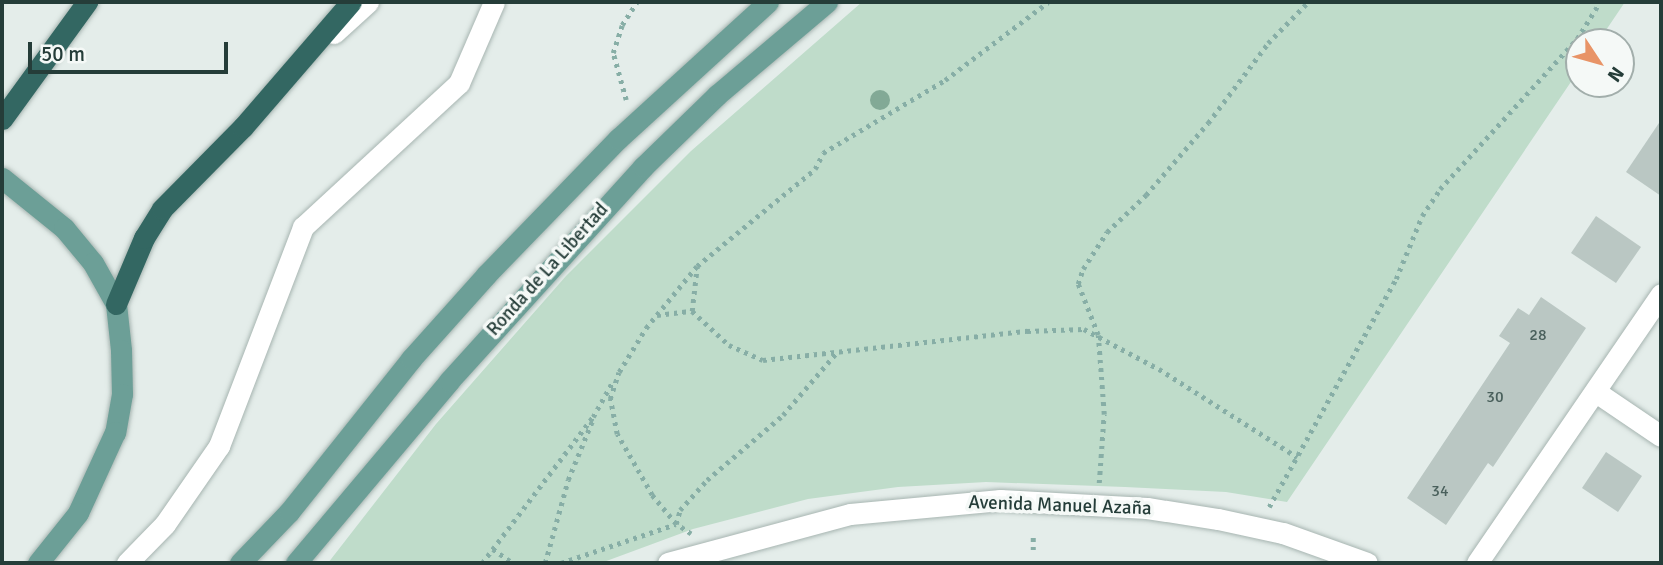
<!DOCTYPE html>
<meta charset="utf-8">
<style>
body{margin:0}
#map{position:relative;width:1663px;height:565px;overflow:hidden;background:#e4edea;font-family:Signika,sans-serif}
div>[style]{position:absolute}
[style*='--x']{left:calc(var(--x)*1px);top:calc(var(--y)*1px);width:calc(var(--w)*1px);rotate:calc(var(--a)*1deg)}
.green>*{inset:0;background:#bfdcca}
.building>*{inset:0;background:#bac7c3}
.path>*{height:4.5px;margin-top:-2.25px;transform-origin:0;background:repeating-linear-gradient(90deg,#87aea6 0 3.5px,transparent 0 8.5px)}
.roads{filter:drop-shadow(0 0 2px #a7b5b1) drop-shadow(0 0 2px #a7b5b1)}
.minor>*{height:21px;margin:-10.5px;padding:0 10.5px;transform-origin:10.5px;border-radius:10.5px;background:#fff}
.major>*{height:21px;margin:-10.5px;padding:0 10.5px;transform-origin:10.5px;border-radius:10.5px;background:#6c9f97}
.highway>*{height:21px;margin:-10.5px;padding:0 10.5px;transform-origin:10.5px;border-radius:10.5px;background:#336762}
.trees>*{width:20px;height:20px;margin:-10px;border-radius:50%;background:#82a996}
span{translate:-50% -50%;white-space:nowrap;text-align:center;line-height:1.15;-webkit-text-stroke:7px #f5f9f7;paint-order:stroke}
.number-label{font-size:16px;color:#4a605c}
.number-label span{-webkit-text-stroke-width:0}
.street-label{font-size:19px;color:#253d39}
.frame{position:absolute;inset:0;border:4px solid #253d39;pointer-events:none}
.north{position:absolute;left:1565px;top:28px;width:70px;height:70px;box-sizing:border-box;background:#f5f9f7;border:2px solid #a2aeab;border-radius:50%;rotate:126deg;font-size:19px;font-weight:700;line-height:28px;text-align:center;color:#253d39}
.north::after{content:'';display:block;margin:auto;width:24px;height:32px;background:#e89467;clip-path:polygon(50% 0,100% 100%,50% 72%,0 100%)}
.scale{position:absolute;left:28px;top:42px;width:200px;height:32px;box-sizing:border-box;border:4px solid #253d39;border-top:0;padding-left:9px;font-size:21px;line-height:24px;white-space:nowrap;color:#253d39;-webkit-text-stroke:5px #f5f9f7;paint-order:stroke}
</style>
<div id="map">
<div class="green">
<i style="clip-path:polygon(862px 2px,1625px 2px,1598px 42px,1579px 42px,1579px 70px,1287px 502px,1226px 492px,1125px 487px,986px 482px,898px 487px,808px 499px,693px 529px,601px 563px,328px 563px,436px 424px,566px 276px,691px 151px)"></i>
</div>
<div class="building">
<i style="clip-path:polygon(1661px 120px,1661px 196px,1626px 172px)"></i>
<i style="clip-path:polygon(1596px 216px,1641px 247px,1616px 283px,1571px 253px)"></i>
<i style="clip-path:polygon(1541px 297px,1586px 328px,1493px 467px,1488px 463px,1446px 525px,1407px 498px,1510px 343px,1499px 336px,1518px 308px,1529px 315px)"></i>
<i style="clip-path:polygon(1606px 452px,1642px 476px,1618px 512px,1582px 488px)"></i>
</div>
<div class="path">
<i style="--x:626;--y:100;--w:49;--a:-105.5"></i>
<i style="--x:613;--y:53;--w:29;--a:-72"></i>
<i style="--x:622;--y:25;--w:27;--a:-57"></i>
<i style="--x:692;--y:311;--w:44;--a:-83.5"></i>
<i style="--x:657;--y:315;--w:35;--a:-7"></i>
<i style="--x:692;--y:311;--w:50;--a:42.6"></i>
<i style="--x:729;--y:345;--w:37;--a:24"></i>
<i style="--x:763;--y:360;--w:266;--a:-6.3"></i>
<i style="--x:1027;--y:331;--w:57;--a:-2"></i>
<i style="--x:1084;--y:329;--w:85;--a:28.1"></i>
<i style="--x:1159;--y:369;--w:164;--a:32.5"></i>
<i style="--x:1099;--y:483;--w:69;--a:-85.9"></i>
<i style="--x:1104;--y:414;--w:79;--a:-94.3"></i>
<i style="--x:1098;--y:335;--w:55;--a:-111.4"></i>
<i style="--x:1078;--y:284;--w:16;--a:-72"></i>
<i style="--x:1083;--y:269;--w:44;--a:-57"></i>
<i style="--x:1107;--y:232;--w:54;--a:-43.5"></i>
<i style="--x:1146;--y:195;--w:95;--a:-49.3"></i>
<i style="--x:1208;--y:123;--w:100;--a:-53.1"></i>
<i style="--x:1268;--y:43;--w:57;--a:-45.7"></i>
<i style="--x:1269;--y:507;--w:261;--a:-60.9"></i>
<i style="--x:1396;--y:279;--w:68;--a:-67.6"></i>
<i style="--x:1422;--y:216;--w:32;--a:-56"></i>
<i style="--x:1440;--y:189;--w:203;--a:-47.6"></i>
<i style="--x:1577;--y:39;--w:44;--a:-58.1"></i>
<i style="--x:691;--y:534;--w:18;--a:-146"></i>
<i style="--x:676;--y:524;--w:38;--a:-130"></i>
<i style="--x:652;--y:495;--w:70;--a:-119.8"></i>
<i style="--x:617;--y:434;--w:36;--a:-101"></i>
<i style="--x:610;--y:399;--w:28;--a:-72"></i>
<i style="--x:619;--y:372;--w:52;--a:-58.5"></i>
<i style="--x:646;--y:328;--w:80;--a:-50.6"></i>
<i style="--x:697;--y:266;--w:153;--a:-39.4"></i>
<i style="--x:815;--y:169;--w:18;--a:-63"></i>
<i style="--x:823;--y:153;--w:142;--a:-30.9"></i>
<i style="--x:945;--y:80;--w:129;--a:-37.1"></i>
<i style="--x:493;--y:549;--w:24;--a:35"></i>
<i style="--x:1033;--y:550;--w:13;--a:-90"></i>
<i style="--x:482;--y:563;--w:183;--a:-52.8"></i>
<i style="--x:593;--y:417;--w:41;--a:-60.9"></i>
<i style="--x:545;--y:563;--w:86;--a:-74.5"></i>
<i style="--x:568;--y:480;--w:66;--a:-67.7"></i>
<i style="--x:561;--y:563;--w:121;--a:-18.7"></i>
<i style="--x:676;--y:524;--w:15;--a:-74"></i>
<i style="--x:680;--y:510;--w:40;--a:-48"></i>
<i style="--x:707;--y:480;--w:100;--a:-40.5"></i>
<i style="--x:783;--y:415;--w:84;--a:-49.3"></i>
<i style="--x:1418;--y:563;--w:1;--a:-45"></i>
</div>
<div class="roads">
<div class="minor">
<i style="--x:334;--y:33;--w:46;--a:-42.4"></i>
<i style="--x:1596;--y:392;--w:78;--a:34.1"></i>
<i style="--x:127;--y:563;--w:54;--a:-45.7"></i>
<i style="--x:165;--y:524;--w:95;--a:-55.3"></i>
<i style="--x:219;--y:446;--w:235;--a:-69"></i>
<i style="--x:303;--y:227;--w:212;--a:-42.7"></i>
<i style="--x:459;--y:83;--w:88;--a:-66.6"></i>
<i style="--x:668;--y:563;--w:188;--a:-15.1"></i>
<i style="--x:850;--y:514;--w:151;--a:-5.3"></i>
<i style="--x:1000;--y:500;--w:147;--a:3.1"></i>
<i style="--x:1147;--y:508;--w:72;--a:8.8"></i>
<i style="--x:1218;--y:519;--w:66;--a:12.2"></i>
<i style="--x:1283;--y:533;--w:89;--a:19.7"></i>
<i style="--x:1477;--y:563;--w:326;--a:-55.6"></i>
</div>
<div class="major">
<i style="--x:2;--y:178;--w:80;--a:38.9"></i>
<i style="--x:64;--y:228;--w:45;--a:50.4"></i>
<i style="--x:93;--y:263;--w:47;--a:60.7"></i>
<i style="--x:116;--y:304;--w:46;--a:83.8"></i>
<i style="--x:121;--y:350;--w:44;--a:88.7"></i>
<i style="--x:122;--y:394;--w:39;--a:100"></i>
<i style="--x:115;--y:432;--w:89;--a:114.6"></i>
<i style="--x:78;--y:513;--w:64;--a:128.7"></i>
<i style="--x:240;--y:563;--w:71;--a:-46.1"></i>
<i style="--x:289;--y:512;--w:196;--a:-51.4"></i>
<i style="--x:411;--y:359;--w:113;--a:-48.2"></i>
<i style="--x:486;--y:275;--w:190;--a:-45.9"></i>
<i style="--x:618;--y:139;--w:203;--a:-42.4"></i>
<i style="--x:296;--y:563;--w:238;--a:-49.9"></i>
<i style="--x:449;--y:381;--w:289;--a:-47.8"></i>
<i style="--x:643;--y:167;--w:103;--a:-44.2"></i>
<i style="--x:717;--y:95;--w:144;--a:-40.2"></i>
</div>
<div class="highway">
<i style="--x:2;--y:119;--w:145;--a:-54"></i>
<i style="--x:116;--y:304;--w:72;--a:-67"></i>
<i style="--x:144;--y:238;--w:34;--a:-58"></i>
<i style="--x:162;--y:209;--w:115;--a:-45.4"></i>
<i style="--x:243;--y:127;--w:165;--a:-49.2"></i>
</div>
</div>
<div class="trees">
<i style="left:880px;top:100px"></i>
</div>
<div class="number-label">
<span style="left:1538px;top:335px">28</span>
<span style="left:1495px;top:397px">30</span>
<span style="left:1440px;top:491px">34</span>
</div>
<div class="street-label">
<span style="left:548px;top:270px;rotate:-48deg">Ronda de La Libertad</span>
<span style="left:1060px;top:506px;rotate:2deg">Avenida Manuel Azaña</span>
</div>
<div class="frame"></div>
<div class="north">N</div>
<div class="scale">50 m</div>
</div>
